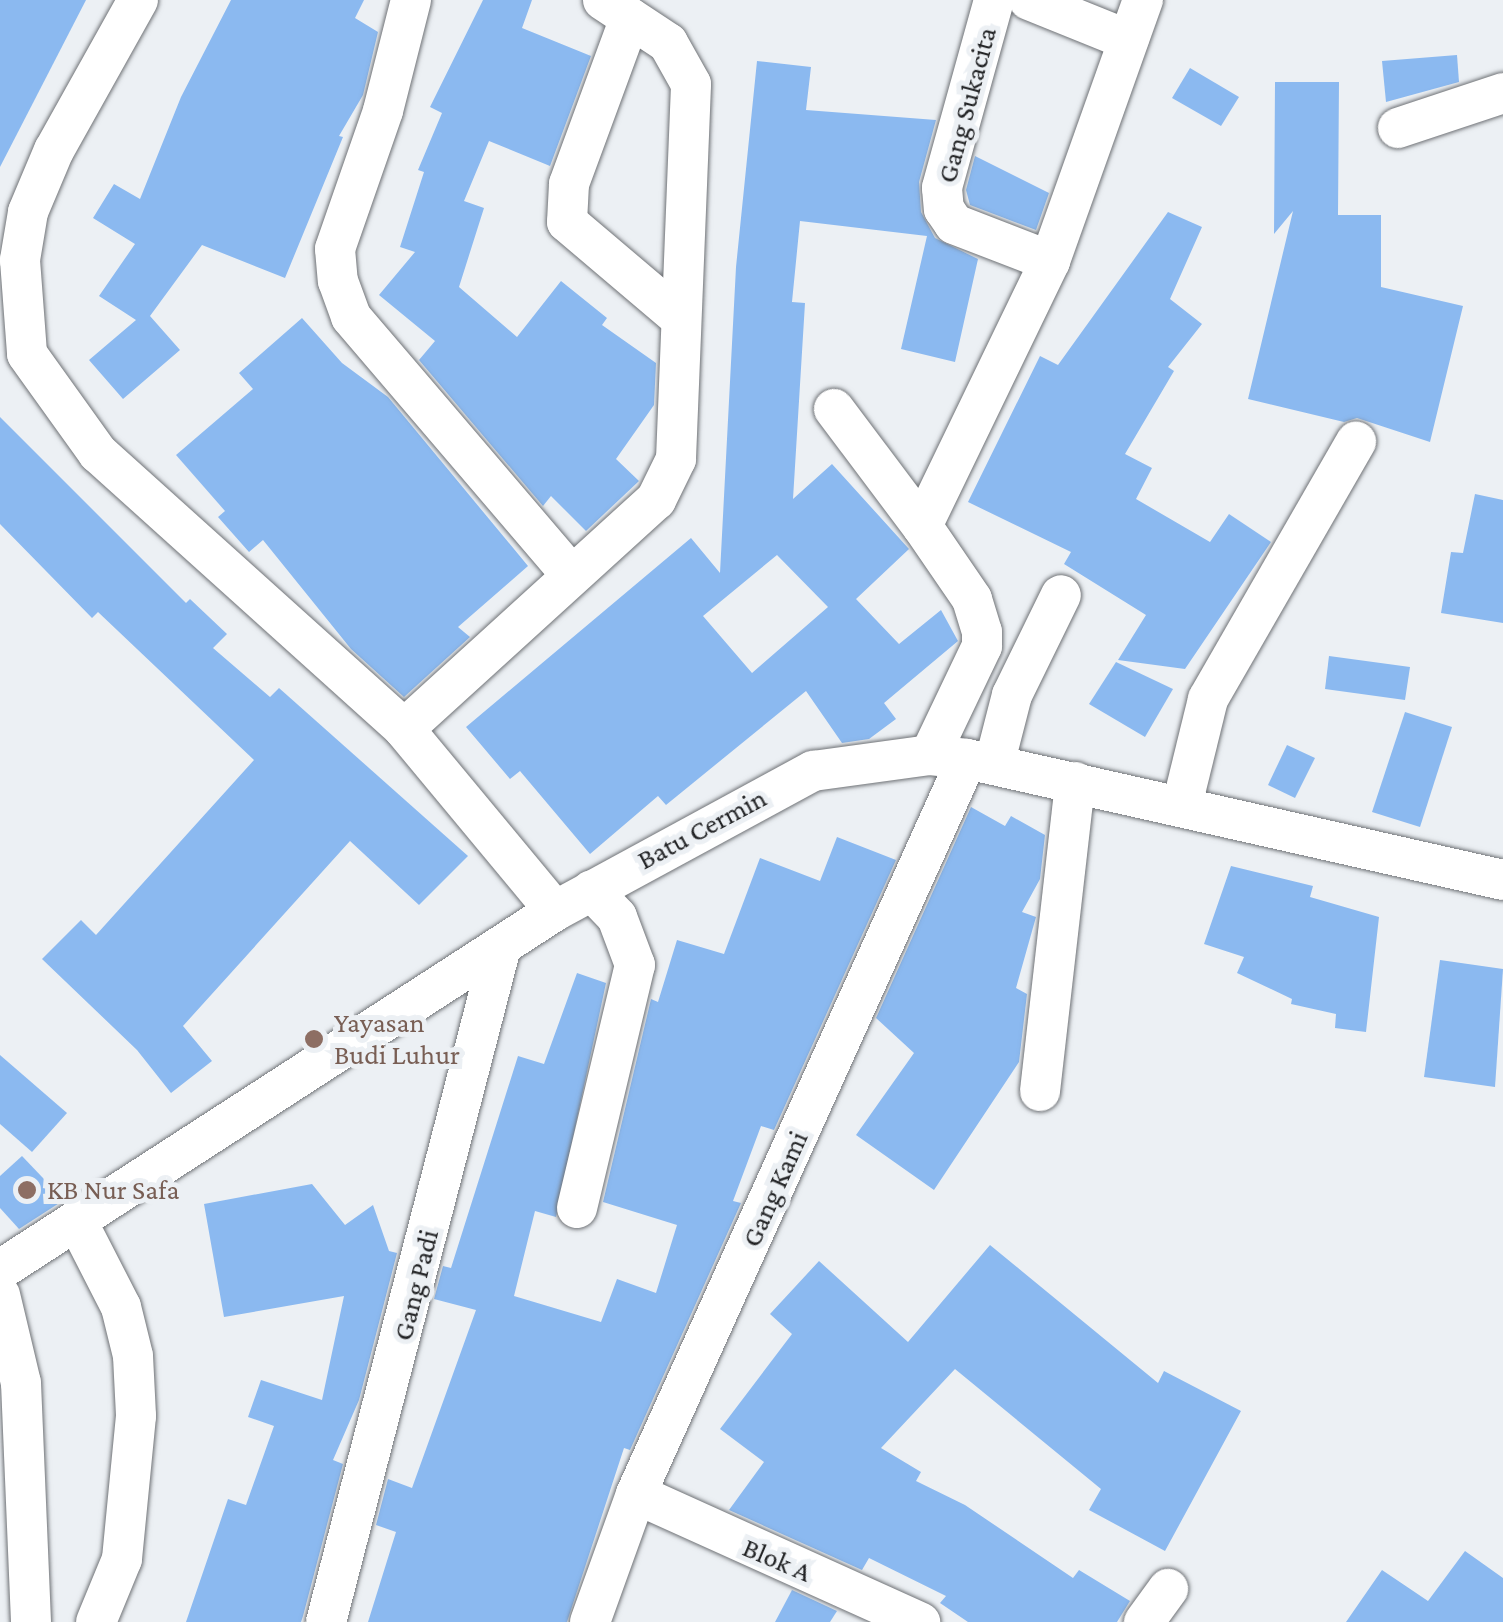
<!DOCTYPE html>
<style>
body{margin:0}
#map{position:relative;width:1503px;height:1622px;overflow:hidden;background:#ecf0f4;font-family:"Crimson Pro",serif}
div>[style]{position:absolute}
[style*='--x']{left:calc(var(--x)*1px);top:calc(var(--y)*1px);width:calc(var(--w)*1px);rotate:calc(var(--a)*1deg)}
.building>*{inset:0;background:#8bb9f0}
.roads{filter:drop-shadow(0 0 2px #6f7276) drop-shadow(0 0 2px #6f7276)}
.minor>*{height:40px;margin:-20px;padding:0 20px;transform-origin:20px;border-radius:20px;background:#fff}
.dots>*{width:28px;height:28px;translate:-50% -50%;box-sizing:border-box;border:5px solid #ecf0f4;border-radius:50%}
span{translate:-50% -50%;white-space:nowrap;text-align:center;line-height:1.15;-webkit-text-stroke:10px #ecf0f4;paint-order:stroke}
.street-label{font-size:28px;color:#232426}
.education-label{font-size:28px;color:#785e54}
.left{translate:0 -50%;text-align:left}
</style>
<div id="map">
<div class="building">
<i style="clip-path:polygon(0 0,86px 0,0 167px)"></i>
<i style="clip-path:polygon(231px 0,364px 0,355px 18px,378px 32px,363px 95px,339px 136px,343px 137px,285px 278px,202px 245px,150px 316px,180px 350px,123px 399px,89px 360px,136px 320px,99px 296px,135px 244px,93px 218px,114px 184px,140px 199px,181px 97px)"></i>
<i style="clip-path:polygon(483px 0,532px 0,522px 28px,591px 56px,550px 166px,489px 141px,464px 201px,484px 208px,459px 287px,517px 337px,561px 281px,607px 318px,602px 325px,656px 363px,654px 405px,616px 459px,639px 481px,586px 531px,551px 496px,543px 506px,419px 360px,435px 341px,379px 295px,415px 252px,400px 247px,424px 172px,418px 170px,442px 113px,430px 107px)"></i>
<i style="clip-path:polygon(1457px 55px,1459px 82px,1386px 102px,1382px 61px)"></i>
<i style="clip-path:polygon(evenodd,757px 61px,811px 67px,806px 110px,936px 120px,919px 182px,921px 212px,935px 238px,978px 259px,955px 362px,901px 349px,927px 236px,800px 221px,792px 302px,805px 303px,793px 499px,832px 464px,909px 549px,856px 599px,899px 644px,941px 610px,958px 641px,884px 703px,896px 719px,869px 739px,842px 743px,806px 691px,666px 805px,658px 796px,590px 854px,520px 771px,510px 779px,466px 727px,691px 538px,720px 573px,736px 267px,757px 61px,777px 555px,828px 607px,752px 673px,703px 616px,777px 555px)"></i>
<i style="clip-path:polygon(1190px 68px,1239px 97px,1221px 126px,1172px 98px)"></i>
<i style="clip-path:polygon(1275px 82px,1339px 82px,1338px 215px,1381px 215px,1381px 287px,1463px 306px,1430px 442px,1357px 418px,1344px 422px,1248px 399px,1293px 211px,1274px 234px)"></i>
<i style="clip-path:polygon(975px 156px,1049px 193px,1036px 230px,970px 205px,966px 190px)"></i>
<i style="clip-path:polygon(1168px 212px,1202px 227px,1170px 299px,1202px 324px,1168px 367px,1174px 371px,1125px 454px,1152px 468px,1136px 499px,1210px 542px,1229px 514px,1271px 542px,1185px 669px,1118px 660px,1146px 615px,1064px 564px,1071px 552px,968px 502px,1040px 356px,1058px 365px)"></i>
<i style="clip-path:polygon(302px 318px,342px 363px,388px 397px,528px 566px,458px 627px,470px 637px,404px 697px,351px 649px,263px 540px,249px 552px,218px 517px,225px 511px,176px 455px,253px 389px,239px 373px)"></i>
<i style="clip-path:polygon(0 417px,186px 603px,190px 599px,227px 634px,213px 648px,270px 697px,279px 688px,468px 856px,419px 905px,350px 841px,183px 1026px,212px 1061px,171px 1093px,137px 1050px,42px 959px,81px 920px,96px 935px,254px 760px,98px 612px,92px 618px,0 524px)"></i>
<i style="clip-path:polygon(1475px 494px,1503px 500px,1503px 623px,1441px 613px,1451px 552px,1463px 553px)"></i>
<i style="clip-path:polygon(1329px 656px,1410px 667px,1405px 700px,1325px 689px)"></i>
<i style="clip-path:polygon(1116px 662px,1173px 689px,1145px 737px,1089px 704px)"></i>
<i style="clip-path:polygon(1405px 712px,1452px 727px,1420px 827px,1372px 812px)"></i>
<i style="clip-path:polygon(1287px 745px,1315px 758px,1295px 798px,1268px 785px)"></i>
<i style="clip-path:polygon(971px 807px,1005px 826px,1011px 816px,1045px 835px,1040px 879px,1022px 912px,1036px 917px,1016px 988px,1027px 994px,1019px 1062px,934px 1190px,856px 1135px,914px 1053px,876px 1018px)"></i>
<i style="clip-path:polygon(837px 837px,896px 860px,774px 1130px,761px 1126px,733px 1201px,741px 1203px,630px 1450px,624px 1448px,567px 1622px,368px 1622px,396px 1532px,376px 1525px,388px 1479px,412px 1488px,476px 1310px,434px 1299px,443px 1266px,451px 1268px,518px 1056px,544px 1064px,577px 973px,606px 983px,556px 1217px,535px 1211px,514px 1296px,601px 1322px,617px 1279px,656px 1293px,677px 1225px,603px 1202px,651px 999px,658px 1002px,677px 940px,724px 954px,760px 858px,820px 881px)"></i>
<i style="clip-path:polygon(1231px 866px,1313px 886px,1310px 897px,1379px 917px,1366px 1032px,1335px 1028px,1336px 1014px,1291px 1004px,1292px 999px,1237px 973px,1244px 957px,1204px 944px)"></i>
<i style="clip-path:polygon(1440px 960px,1503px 969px,1495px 1087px,1424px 1077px)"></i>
<i style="clip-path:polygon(0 1055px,67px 1113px,32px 1152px,0 1124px)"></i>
<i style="clip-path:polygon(22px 1156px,64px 1200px,19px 1229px,0 1208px,0 1176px)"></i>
<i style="clip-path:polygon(312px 1184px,345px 1225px,373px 1205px,389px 1251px,397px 1253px,359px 1400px,333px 1460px,343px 1464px,303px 1616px,301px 1622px,186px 1622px,228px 1499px,246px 1505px,274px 1426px,248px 1417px,261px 1380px,322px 1400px,344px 1296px,224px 1317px,204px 1204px)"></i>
<i style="clip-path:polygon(990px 1245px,1158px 1383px,1164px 1371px,1241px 1411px,1165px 1551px,1089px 1510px,1101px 1489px,955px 1369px,881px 1448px,921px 1472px,916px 1481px,965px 1505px,1073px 1578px,1079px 1570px,1130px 1601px,1117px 1622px,968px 1622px,940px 1603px,946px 1596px,869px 1558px,862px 1570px,729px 1510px,764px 1462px,720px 1429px,792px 1334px,770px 1314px,819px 1261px,908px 1342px)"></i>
<i style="clip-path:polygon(1465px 1551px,1503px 1578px,1503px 1622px,1346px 1622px,1382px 1570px,1428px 1601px)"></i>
<i style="clip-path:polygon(792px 1590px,837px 1611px,830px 1622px,775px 1622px)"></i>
</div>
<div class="roads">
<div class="minor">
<i style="--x:138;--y:0;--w:172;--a:119.2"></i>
<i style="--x:54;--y:150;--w:67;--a:112.8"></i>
<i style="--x:28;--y:212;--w:49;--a:99.5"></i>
<i style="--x:20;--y:260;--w:94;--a:85.7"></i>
<i style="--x:27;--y:354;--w:122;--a:54.4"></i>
<i style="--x:98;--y:453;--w:412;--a:42"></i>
<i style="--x:404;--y:729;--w:236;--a:50.3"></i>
<i style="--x:411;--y:0;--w:114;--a:104.2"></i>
<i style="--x:383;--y:111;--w:146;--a:109.2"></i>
<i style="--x:335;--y:249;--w:32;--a:85"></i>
<i style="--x:338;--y:281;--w:38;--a:70"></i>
<i style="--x:351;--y:317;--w:339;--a:49.5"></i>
<i style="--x:994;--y:0;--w:195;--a:105.5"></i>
<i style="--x:942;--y:188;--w:21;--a:85"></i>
<i style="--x:944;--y:209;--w:18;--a:56"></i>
<i style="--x:954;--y:224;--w:103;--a:21.1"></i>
<i style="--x:1029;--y:0;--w:107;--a:22"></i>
<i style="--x:630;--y:18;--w:177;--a:110.2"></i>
<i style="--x:569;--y:184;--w:38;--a:93"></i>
<i style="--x:567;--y:222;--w:148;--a:40.3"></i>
<i style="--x:1398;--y:128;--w:111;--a:-18.4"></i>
<i style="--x:834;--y:409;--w:146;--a:53.1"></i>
<i style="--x:404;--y:729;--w:341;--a:-42.3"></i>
<i style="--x:656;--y:500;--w:46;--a:-64"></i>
<i style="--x:676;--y:459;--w:375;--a:-87.7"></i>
<i style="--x:691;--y:84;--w:47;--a:-119.3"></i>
<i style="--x:668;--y:43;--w:78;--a:-146.5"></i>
<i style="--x:930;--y:755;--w:121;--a:-64.5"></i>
<i style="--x:982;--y:646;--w:14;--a:-90"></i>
<i style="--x:982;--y:632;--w:34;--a:-107"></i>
<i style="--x:972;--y:599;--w:88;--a:-124.4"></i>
<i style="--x:922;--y:526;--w:294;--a:-64.2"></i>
<i style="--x:1050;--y:261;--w:277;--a:-70.4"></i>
<i style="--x:994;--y:765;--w:72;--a:-75.6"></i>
<i style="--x:1012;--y:695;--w:111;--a:-63.9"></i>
<i style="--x:1182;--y:805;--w:109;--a:-76.2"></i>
<i style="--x:1208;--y:699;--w:297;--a:-60.1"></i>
<i style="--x:1040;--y:1091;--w:311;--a:-83.5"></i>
<i style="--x:577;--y:1208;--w:250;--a:-76.6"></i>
<i style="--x:635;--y:965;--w:51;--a:-110.6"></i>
<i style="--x:617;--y:917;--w:37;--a:-134"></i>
<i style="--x:79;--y:1225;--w:92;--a:62.9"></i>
<i style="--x:121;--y:1307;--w:50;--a:76.2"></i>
<i style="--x:133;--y:1356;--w:60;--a:87.1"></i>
<i style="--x:136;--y:1416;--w:144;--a:95.6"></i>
<i style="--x:122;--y:1559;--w:68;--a:112.4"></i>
<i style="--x:0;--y:1270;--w:661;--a:-32.9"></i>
<i style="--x:555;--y:911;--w:294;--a:-28.5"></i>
<i style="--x:813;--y:771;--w:118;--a:-7.8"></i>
<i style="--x:930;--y:755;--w:37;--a:6"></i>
<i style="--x:967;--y:759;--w:549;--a:12.72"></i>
<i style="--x:0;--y:1295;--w:90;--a:76.6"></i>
<i style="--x:21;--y:1383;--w:239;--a:87.6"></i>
<i style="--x:636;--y:1494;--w:312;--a:24.3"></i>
<i style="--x:326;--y:1622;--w:697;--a:-75.47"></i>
<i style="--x:590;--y:1622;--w:136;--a:-70.2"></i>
<i style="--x:636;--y:1494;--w:806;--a:-65.76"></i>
<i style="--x:1144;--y:1622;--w:41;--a:-54"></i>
</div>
</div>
<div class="dots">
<i style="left:314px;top:1039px;background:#8d6e63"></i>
<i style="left:27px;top:1190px;background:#8d6e63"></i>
</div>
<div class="street-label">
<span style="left:967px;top:105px;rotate:-75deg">Gang Sukacita</span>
<span style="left:702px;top:829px;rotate:-28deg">Batu Cermin</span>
<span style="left:775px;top:1189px;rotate:-66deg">Gang Kami</span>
<span style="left:416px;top:1285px;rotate:-76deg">Gang Padi</span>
<span style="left:777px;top:1560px;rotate:23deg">Blok A</span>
</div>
<div class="education-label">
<span class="left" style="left:334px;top:1039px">Yayasan<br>Budi Luhur</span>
<span class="left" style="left:47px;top:1190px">KB Nur Safa</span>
</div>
</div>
